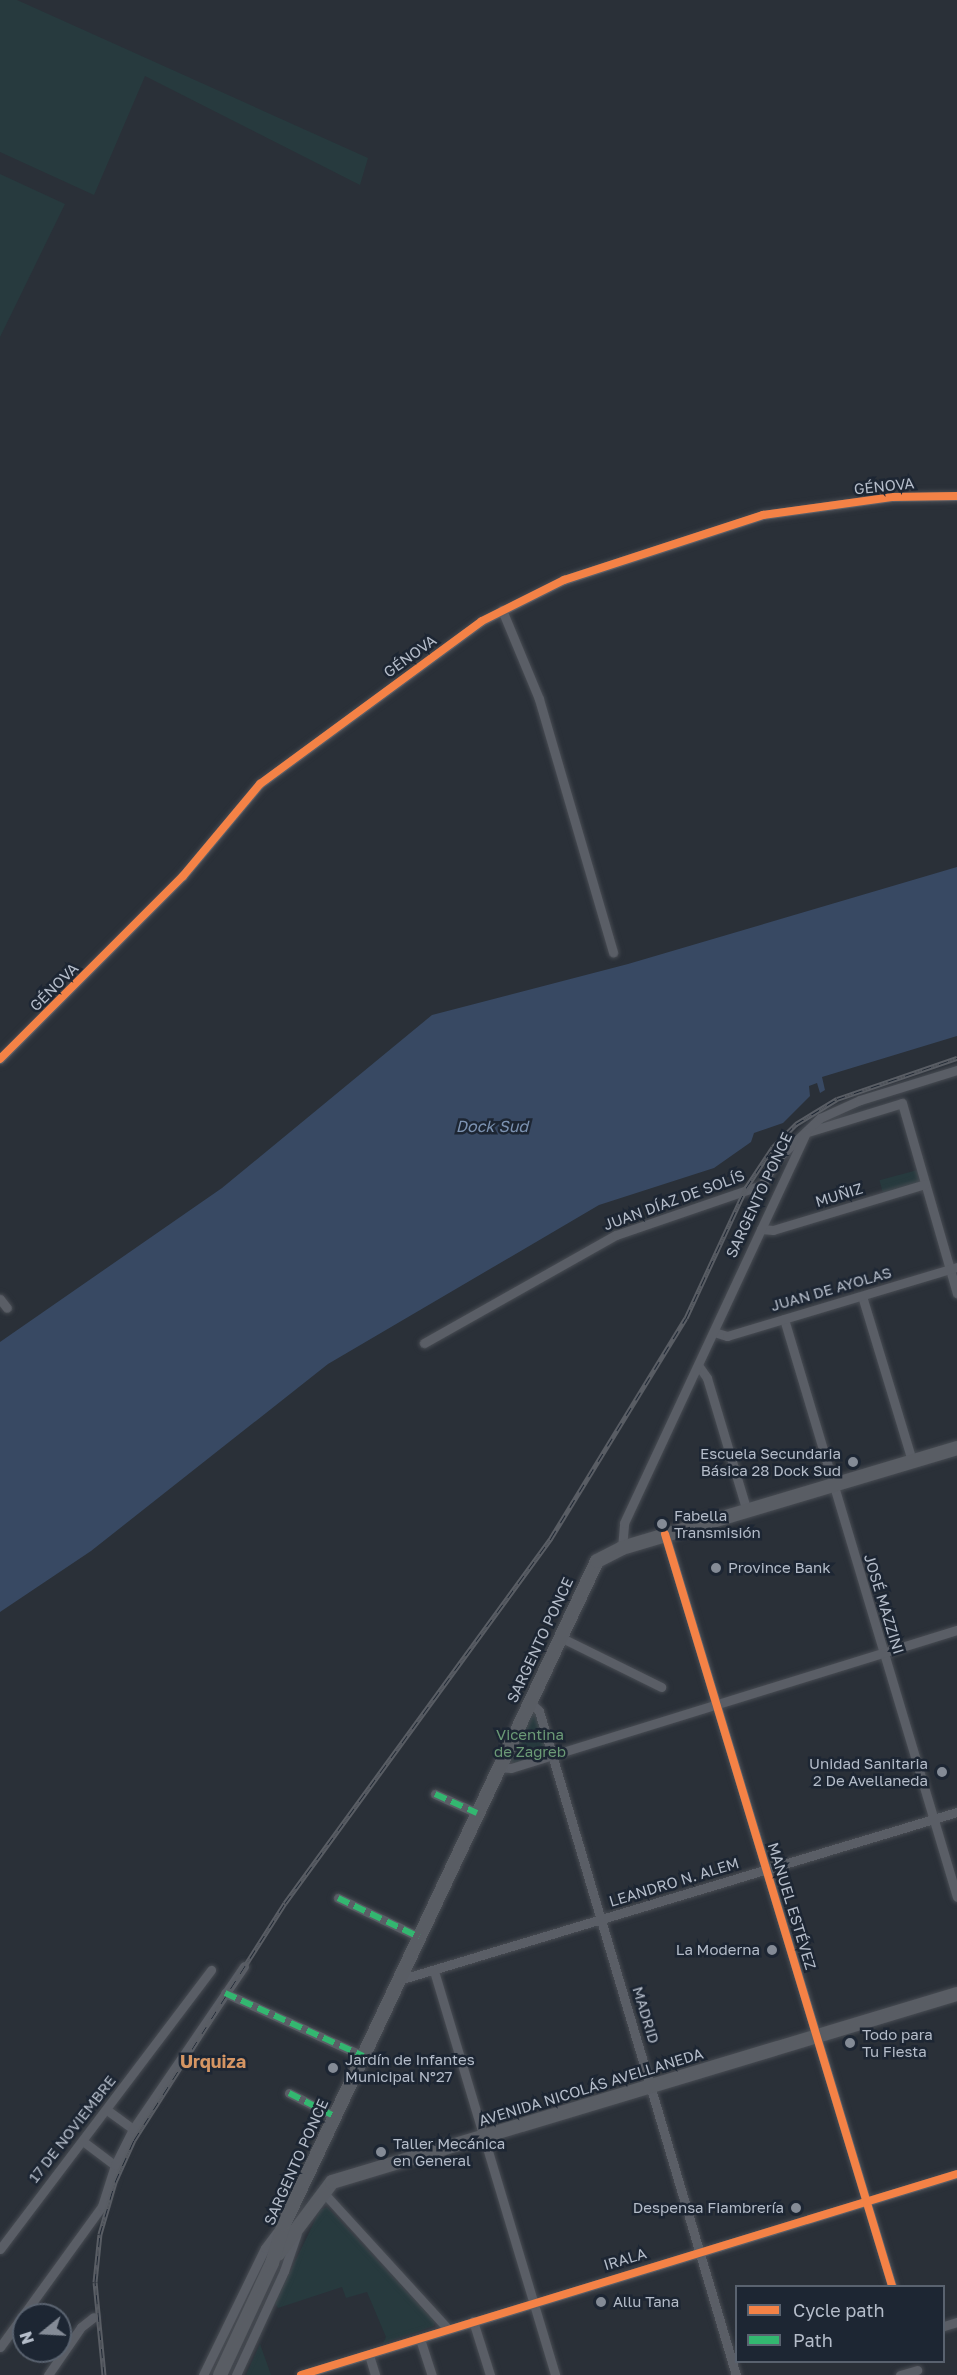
<!DOCTYPE html>
<meta charset="utf-8">
<style>
body{margin:0}
#map{position:relative;width:957px;height:2375px;overflow:hidden;background:#2a3038;font-family:"Golos Text",sans-serif}
div>[style]{position:absolute}
[style*='--x']{left:calc(var(--x)*1px);top:calc(var(--y)*1px);width:calc(var(--w)*1px);rotate:calc(var(--a)*1deg)}
.green>*{inset:0;background:#273a3e;transform-origin:0 0}
.water>*{inset:0;background:#384963}
.roads{filter:drop-shadow(0 0 2px #484c53) drop-shadow(0 0 2px #484c53)}
.street>*{height:9px;margin:-4.5px;padding:0 4.5px;transform-origin:4.5px;border-radius:4.5px;background:#5a5e66}
.secondary>*{height:14px;margin:-7px;padding:0 7px;transform-origin:7px;border-radius:7px;background:#595d64}
.rail>*{height:5px;margin-top:-2.5px;transform-origin:0;background:repeating-linear-gradient(90deg,#1d2633 0 9px,#595d64 0 18px);box-sizing:border-box;border-block:2px solid #595d64}
.quiet>*{height:6px;margin-top:-3px;transform-origin:0;background:repeating-linear-gradient(90deg,#33b770 0 12px,transparent 0 18px)}
.cycleway>*{height:8px;margin:-4px;padding:0 4px;transform-origin:4px;border-radius:4px;background:#f48246}
.dots>*{width:16px;height:16px;translate:-50% -50%;box-sizing:border-box;border:3px solid #1d2633;border-radius:50%}
span{translate:-50% -50%;white-space:nowrap;text-align:center;line-height:1.15;-webkit-text-stroke:5px #1d2633;paint-order:stroke}
.street-label{font-size:15px;color:#b4bcc9}
.poi-label{font-size:15px;color:#b4bcc9}
.right{translate:-100% -50%;text-align:right}
.left{translate:0 -50%;text-align:left}
.park-label{font-size:15px;color:#6b9a76}
.water-label{font-size:16px;color:#7c92b1;font-style:italic}
.quarter-label{font-size:18px;color:#d59563;font-weight:700}
.legend{position:absolute;left:735px;top:2285px;width:210px;height:78px;box-sizing:border-box;background:#1d2633;border:2px solid #59626f;margin:0;padding:8px 10px;list-style:none;font-size:18px;color:#b4bcc9}
.legend li{display:flex;align-items:center;gap:12px;height:30px}
.legend b{width:30px;border:2px solid #59626f}
.north{position:absolute;left:12px;top:2303px;width:60px;height:60px;box-sizing:border-box;background:#1d2633;border:2px solid #59626f;border-radius:50%;rotate:252deg;font-size:16px;font-weight:700;line-height:24px;text-align:center;color:#b4bcc9}
.north::after{content:'';display:block;margin:auto;width:21px;height:27px;background:#848b96;clip-path:polygon(50% 0,100% 100%,50% 72%,0 100%)}
</style>
<div id="map">
<div class="green">
<div style="clip-path:polygon(0 0,17px 0,368px 158px,360px 185px,145px 76px,94px 195px,0 152px)"></div>
<div style="clip-path:polygon(0 174px,65px 204px,0 337px)"></div>
<div style="left:921px;top:1169px;width:16px;height:43px;rotate:75deg"></div>
<div style="clip-path:polygon(530px 1702px,536px 1707px,552px 1754px,506px 1768px)"></div>
<div style="clip-path:polygon(327px 2207px,435px 2322px,434px 2326px,383px 2343px,386px 2337px,367px 2292px,346px 2298px,342px 2287px,278px 2308px,275px 2303px,320px 2210px)"></div>
<div style="clip-path:polygon(260px 2344px,271px 2375px,246px 2375px)"></div>
</div>
<div class="water">
<div style="clip-path:polygon(957px 867px,957px 1036px,822px 1077px,825px 1090px,820px 1093px,817px 1083px,809px 1086px,810px 1096px,783px 1123px,754px 1133px,751px 1142px,714px 1168px,599px 1205px,328px 1364px,91px 1551px,0 1612px,0 1342px,222px 1188px,432px 1015px,628px 964px)"></div>
</div>
<div class="roads">
<div class="street">
<div style="--x:502;--y:610;--w:96;--a:67.4"></div>
<div style="--x:539;--y:699;--w:264;--a:73.7"></div>
<div style="--x:0;--y:1059;--w:259;--a:-45"></div>
<div style="--x:183;--y:876;--w:120;--a:-50.1"></div>
<div style="--x:260;--y:784;--w:275;--a:-36.3"></div>
<div style="--x:482;--y:621;--w:92;--a:-26.6"></div>
<div style="--x:564;--y:580;--w:209;--a:-18.1"></div>
<div style="--x:763;--y:515;--w:130;--a:-7.9"></div>
<div style="--x:892;--y:497;--w:65;--a:-0.9"></div>
<div style="--x:808;--y:1132;--w:98;--a:-17.1"></div>
<div style="--x:902;--y:1103;--w:198;--a:73.9"></div>
<div style="--x:761;--y:1229;--w:12;--a:5"></div>
<div style="--x:773;--y:1230;--w:159;--a:-16.8"></div>
<div style="--x:862;--y:1296;--w:172;--a:73.1"></div>
<div style="--x:0;--y:1299;--w:11;--a:52"></div>
<div style="--x:784;--y:1319;--w:603;--a:73.34"></div>
<div style="--x:714;--y:1332;--w:14;--a:17"></div>
<div style="--x:727;--y:1336;--w:240;--a:-16.7"></div>
<div style="--x:424;--y:1343;--w:220;--a:-29.4"></div>
<div style="--x:616;--y:1235;--w:154;--a:-18.9"></div>
<div style="--x:762;--y:1185;--w:29;--a:-61"></div>
<div style="--x:776;--y:1160;--w:61;--a:-43.7"></div>
<div style="--x:820;--y:1118;--w:44;--a:-24.2"></div>
<div style="--x:860;--y:1100;--w:102;--a:-17.2"></div>
<div style="--x:698;--y:1365;--w:16;--a:55"></div>
<div style="--x:707;--y:1378;--w:139;--a:73.3"></div>
<div style="--x:665;--y:1534;--w:786;--a:73.2"></div>
<div style="--x:622;--y:1548;--w:25;--a:-85"></div>
<div style="--x:624;--y:1523;--w:431;--a:-65"></div>
<div style="--x:560;--y:1637;--w:113;--a:26.3"></div>
<div style="--x:530;--y:1702;--w:13;--a:45"></div>
<div style="--x:539;--y:1711;--w:693;--a:73.48"></div>
<div style="--x:498;--y:1767;--w:13;--a:4"></div>
<div style="--x:511;--y:1768;--w:467;--a:-17.2"></div>
<div style="--x:435;--y:1794;--w:46;--a:24.3"></div>
<div style="--x:338;--y:1898;--w:90;--a:25.7"></div>
<div style="--x:434;--y:1971;--w:422;--a:73.3"></div>
<div style="--x:399;--y:1980;--w:583;--a:-16.76"></div>
<div style="--x:225;--y:1993;--w:152;--a:24.5"></div>
<div style="--x:289;--y:2093;--w:51;--a:27.1"></div>
<div style="--x:107;--y:2110;--w:32;--a:36"></div>
<div style="--x:84;--y:2142;--w:39;--a:37"></div>
<div style="--x:322;--y:2191;--w:187;--a:47.6"></div>
<div style="--x:0;--y:2249;--w:350;--a:-52.9"></div>
<div style="--x:473;--y:2321;--w:57;--a:72.5"></div>
<div style="--x:944;--y:2326;--w:14;--a:-17"></div>
<div style="--x:420;--y:2339;--w:38;--a:72"></div>
<div style="--x:0;--y:2347;--w:174;--a:-54.1"></div>
<div style="--x:102;--y:2206;--w:43;--a:-72.4"></div>
<div style="--x:115;--y:2165;--w:40;--a:-63.4"></div>
<div style="--x:133;--y:2129;--w:197;--a:-55.7"></div>
<div style="--x:369;--y:2355;--w:21;--a:73"></div>
<div style="--x:48;--y:2375;--w:58;--a:-55.5"></div>
<div style="--x:81;--y:2327;--w:16;--a:-38"></div>
<div style="--x:203;--y:2375;--w:141;--a:-64"></div>
<div style="--x:265;--y:2248;--w:25;--a:-53"></div>
<div style="--x:236;--y:2375;--w:115;--a:-65.2"></div>
<div style="--x:284;--y:2271;--w:39;--a:-71"></div>
<div style="--x:301;--y:2375;--w:686;--a:-17.04"></div>
<div style="--x:900;--y:2375;--w:18;--a:-16"></div>
</div>
<div class="secondary">
<div style="--x:278;--y:2254;--w:90;--a:-53.1"></div>
<div style="--x:332;--y:2182;--w:653;--a:-16.74"></div>
<div style="--x:220;--y:2375;--w:123;--a:-65.1"></div>
<div style="--x:272;--y:2263;--w:41;--a:-72.9"></div>
<div style="--x:284;--y:2224;--w:733;--a:-64.73"></div>
<div style="--x:597;--y:1561;--w:28;--a:-27"></div>
<div style="--x:622;--y:1548;--w:350;--a:-16.6"></div>
</div>
</div>
<div class="rail">
<div style="--x:104;--y:2375;--w:93;--a:-95.5"></div>
<div style="--x:95;--y:2282;--w:48;--a:-84.1"></div>
<div style="--x:100;--y:2234;--w:54;--a:-73.9"></div>
<div style="--x:115;--y:2182;--w:46;--a:-65.7"></div>
<div style="--x:134;--y:2140;--w:281;--a:-57.5"></div>
<div style="--x:285;--y:1903;--w:452;--a:-53.9"></div>
<div style="--x:551;--y:1538;--w:258;--a:-58.5"></div>
<div style="--x:686;--y:1318;--w:143;--a:-65.2"></div>
<div style="--x:746;--y:1188;--w:49;--a:-56.6"></div>
<div style="--x:773;--y:1147;--w:33;--a:-45"></div>
<div style="--x:796;--y:1124;--w:48;--a:-31.4"></div>
<div style="--x:837;--y:1099;--w:127;--a:-18.9"></div>
</div>
<div class="quiet">
<div style="--x:435;--y:1794;--w:46;--a:24.3"></div>
<div style="--x:338;--y:1898;--w:90;--a:25.7"></div>
<div style="--x:225;--y:1993;--w:152;--a:24.5"></div>
<div style="--x:289;--y:2093;--w:51;--a:27.1"></div>
</div>
<div class="cycleway">
<div style="--x:0;--y:1059;--w:259;--a:-45"></div>
<div style="--x:183;--y:876;--w:120;--a:-50.1"></div>
<div style="--x:260;--y:784;--w:275;--a:-36.3"></div>
<div style="--x:482;--y:621;--w:92;--a:-26.6"></div>
<div style="--x:564;--y:580;--w:209;--a:-18.1"></div>
<div style="--x:763;--y:515;--w:130;--a:-7.9"></div>
<div style="--x:892;--y:497;--w:65;--a:-0.9"></div>
<div style="--x:665;--y:1534;--w:786;--a:73.2"></div>
<div style="--x:301;--y:2375;--w:686;--a:-17.04"></div>
</div>
<div class="dots">
<div style="left:853px;top:1462px;background:#848b96"></div>
<div style="left:662px;top:1524px;background:#848b96"></div>
<div style="left:716px;top:1568px;background:#848b96"></div>
<div style="left:942px;top:1772px;background:#848b96"></div>
<div style="left:772px;top:1950px;background:#848b96"></div>
<div style="left:850px;top:2043px;background:#848b96"></div>
<div style="left:333px;top:2068px;background:#848b96"></div>
<div style="left:381px;top:2152px;background:#848b96"></div>
<div style="left:796px;top:2208px;background:#848b96"></div>
<div style="left:601px;top:2302px;background:#848b96"></div>
</div>
<div class="street-label">
<span style="left:884px;top:486px;rotate:-6deg">GÉNOVA</span>
<span style="left:410px;top:656px;rotate:-36deg">GÉNOVA</span>
<span style="left:54px;top:987px;rotate:-45deg">GÉNOVA</span>
<span style="left:759px;top:1195px;rotate:-65deg">SARGENTO PONCE</span>
<span style="left:839px;top:1195px;rotate:-17deg">MUÑIZ</span>
<span style="left:674px;top:1200px;rotate:-20deg">JUAN DÍAZ DE SOLÍS</span>
<span style="left:831px;top:1289px;rotate:-16deg">JUAN DE AYOLAS</span>
<span style="left:884px;top:1604px;rotate:73deg">JOSÉ MAZZINI</span>
<span style="left:540px;top:1640px;rotate:-65deg">SARGENTO PONCE</span>
<span style="left:674px;top:1882px;rotate:-17deg">LEANDRO N. ALEM</span>
<span style="left:792px;top:1906px;rotate:73deg">MANUEL ESTÉVEZ</span>
<span style="left:646px;top:2015px;rotate:73deg">MADRID</span>
<span style="left:591px;top:2087px;rotate:-17deg">AVENIDA NICOLÁS AVELLANEDA</span>
<span style="left:72px;top:2129px;rotate:-52deg">17 DE NOVIEMBRE</span>
<span style="left:296px;top:2162px;rotate:-66deg">SARGENTO PONCE</span>
<span style="left:625px;top:2259px;rotate:-17deg">IRALA</span>
</div>
<div class="poi-label">
<span class="right" style="left:841px;top:1462px">Escuela Secundaria<br>Básica 28 Dock Sud</span>
<span class="left" style="left:674px;top:1524px">Fabella<br>Transmisión</span>
<span class="left" style="left:728px;top:1568px">Province Bank</span>
<span class="right" style="left:928px;top:1772px">Unidad Sanitaria<br>2 De Avellaneda</span>
<span class="right" style="left:760px;top:1950px">La Moderna</span>
<span class="left" style="left:862px;top:2043px">Todo para<br>Tu Fiesta</span>
<span class="left" style="left:345px;top:2068px">Jardín de Infantes<br>Municipal N°27</span>
<span class="left" style="left:393px;top:2152px">Taller Mecánica<br>en General</span>
<span class="right" style="left:784px;top:2208px">Despensa Fiambrería</span>
<span class="left" style="left:613px;top:2302px">Allu Tana</span>
</div>
<div class="park-label">
<span style="left:530px;top:1743px">Vicentina<br>de Zagreb</span>
</div>
<div class="water-label">
<span style="left:492px;top:1126px">Dock Sud</span>
</div>
<div class="quarter-label">
<span style="left:213px;top:2061px">Urquiza</span>
</div>
<ul class="legend">
<li><b style="height:8px;background:#f48246"></b>Cycle path</li>
<li><b style="height:8px;background:#33b770"></b>Path</li>
</ul>
<div class="north">N</div>
</div>
